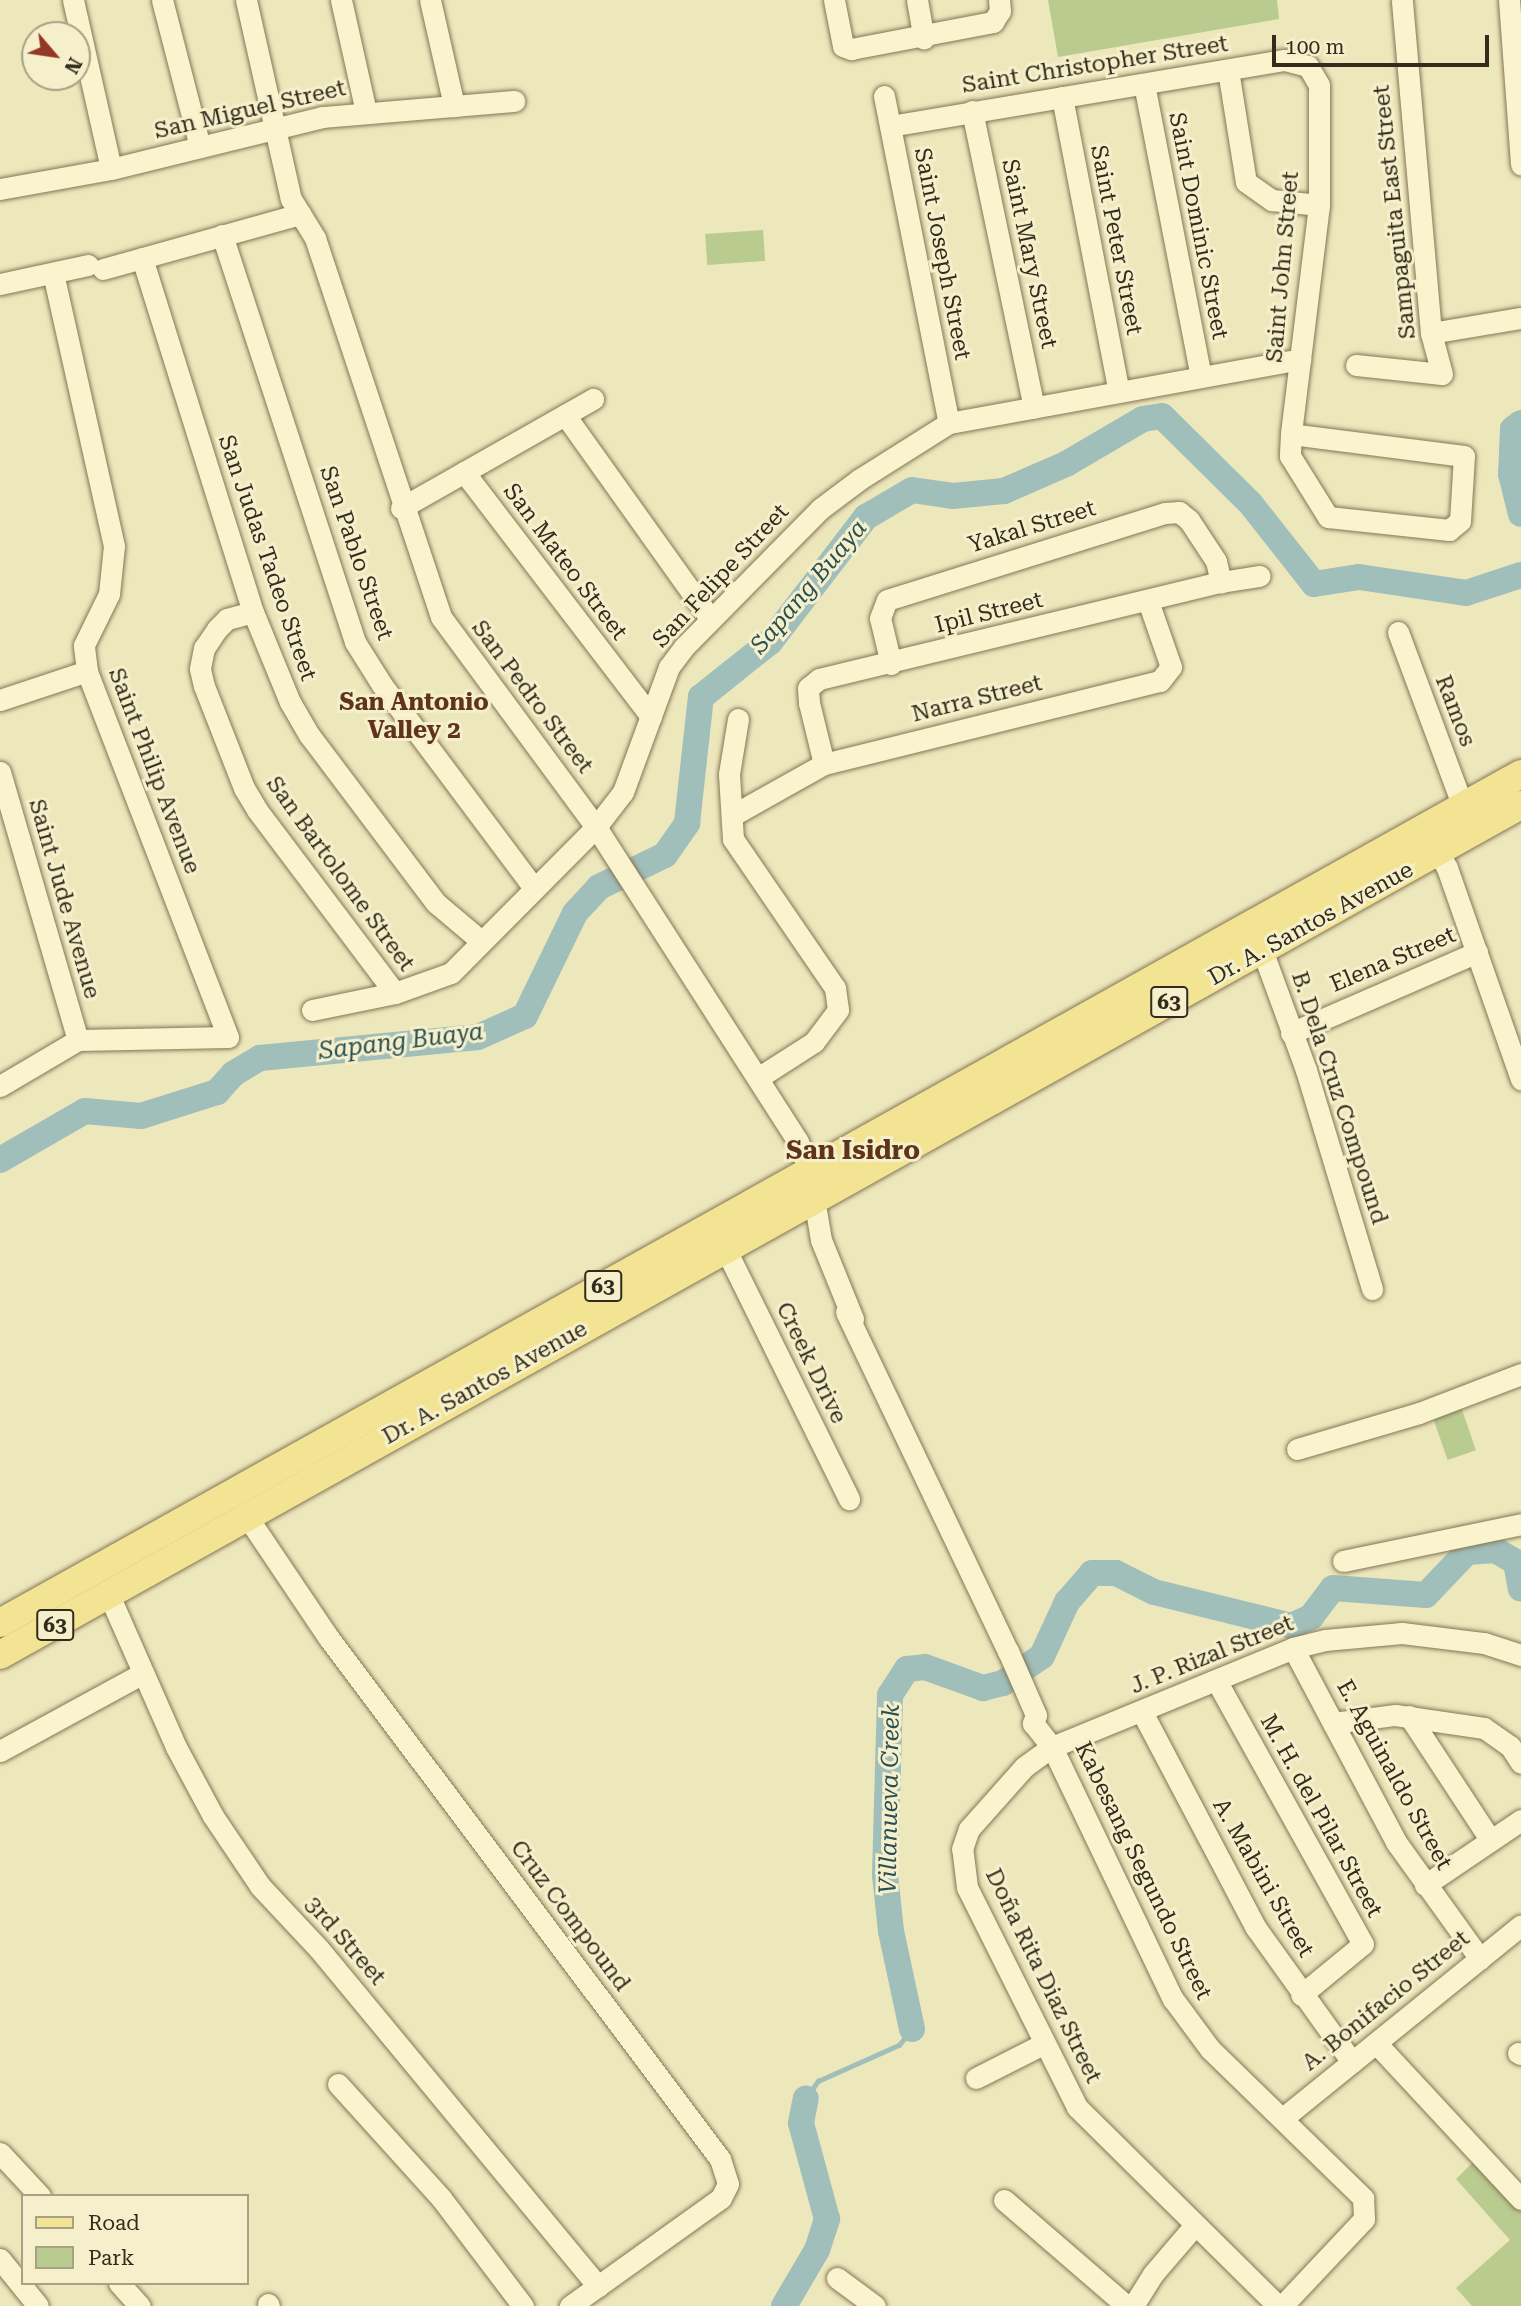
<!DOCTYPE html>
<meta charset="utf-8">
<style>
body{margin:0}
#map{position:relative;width:1521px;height:2306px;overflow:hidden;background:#ede7bc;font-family:"Roboto Serif",serif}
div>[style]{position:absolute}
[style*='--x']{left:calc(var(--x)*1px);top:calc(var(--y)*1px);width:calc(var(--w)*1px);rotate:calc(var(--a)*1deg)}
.green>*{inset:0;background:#bacb90;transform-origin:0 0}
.stream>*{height:4.5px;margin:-2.25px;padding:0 2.25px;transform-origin:2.25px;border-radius:2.25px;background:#a0beba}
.river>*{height:26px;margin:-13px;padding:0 13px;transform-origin:13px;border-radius:13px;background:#a0beba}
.roads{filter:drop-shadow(0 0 2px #847656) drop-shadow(0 0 2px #847656)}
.minor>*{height:21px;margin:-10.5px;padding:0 10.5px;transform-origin:10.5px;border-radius:10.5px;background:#f9f3ce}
.major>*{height:28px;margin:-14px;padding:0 14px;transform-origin:14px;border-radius:14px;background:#f2e492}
span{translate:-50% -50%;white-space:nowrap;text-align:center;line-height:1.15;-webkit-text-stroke:6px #f5f0cb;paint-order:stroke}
.shield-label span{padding:2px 5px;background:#f5f0cb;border:2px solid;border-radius:5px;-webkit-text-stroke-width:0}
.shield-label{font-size:21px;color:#332b1b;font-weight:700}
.street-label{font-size:23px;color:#332b1b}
.water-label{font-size:24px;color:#294f53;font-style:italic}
.neighbourhood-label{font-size:24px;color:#60341a;font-weight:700}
.quarter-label{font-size:26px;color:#60341a;font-weight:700}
.legend{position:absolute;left:21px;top:2194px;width:228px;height:91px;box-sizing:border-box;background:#f5f0cb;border:2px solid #a7a185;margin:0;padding:9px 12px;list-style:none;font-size:21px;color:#332b1b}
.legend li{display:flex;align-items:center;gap:14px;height:35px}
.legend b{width:35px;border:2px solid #a7a185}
.north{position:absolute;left:21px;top:21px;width:70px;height:70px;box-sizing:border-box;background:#f5f0cb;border:2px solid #a7a185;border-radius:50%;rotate:119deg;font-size:19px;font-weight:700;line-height:28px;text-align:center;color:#332b1b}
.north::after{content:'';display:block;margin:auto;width:24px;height:32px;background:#933726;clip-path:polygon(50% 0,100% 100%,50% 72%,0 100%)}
.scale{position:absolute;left:1272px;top:35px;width:217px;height:32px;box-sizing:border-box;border:4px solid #332b1b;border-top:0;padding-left:9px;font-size:21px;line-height:24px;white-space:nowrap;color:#332b1b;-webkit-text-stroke:5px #f5f0cb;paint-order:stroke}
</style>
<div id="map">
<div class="green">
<div style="clip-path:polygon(1048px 0,1277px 0,1279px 19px,1058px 57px)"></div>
<div style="left:763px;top:230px;width:31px;height:58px;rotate:86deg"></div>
<div style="left:1459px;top:1401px;width:52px;height:30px;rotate:71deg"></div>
<div style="clip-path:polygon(1476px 2159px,1521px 2211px,1521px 2306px,1472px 2306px,1456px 2288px,1510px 2240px,1456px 2179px)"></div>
</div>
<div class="stream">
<div style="--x:806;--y:2098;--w:21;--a:-55"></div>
<div style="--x:818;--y:2081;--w:89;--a:-24"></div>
<div style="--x:899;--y:2045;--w:21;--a:-51"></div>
</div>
<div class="river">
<div style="--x:1521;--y:423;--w:10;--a:143"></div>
<div style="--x:1513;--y:429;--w:45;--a:92.5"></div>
<div style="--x:1511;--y:474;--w:41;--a:76"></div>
<div style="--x:0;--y:1160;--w:98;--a:-30"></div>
<div style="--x:85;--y:1111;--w:56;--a:5.1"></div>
<div style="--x:141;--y:1116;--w:80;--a:-17.5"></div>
<div style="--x:217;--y:1092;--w:24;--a:-48"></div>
<div style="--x:233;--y:1074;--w:31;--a:-31"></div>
<div style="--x:260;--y:1058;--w:219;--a:-5.5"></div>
<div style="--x:478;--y:1037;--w:51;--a:-24.1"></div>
<div style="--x:525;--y:1016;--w:114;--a:-64.1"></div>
<div style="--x:575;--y:913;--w:35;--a:-47"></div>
<div style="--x:599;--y:887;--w:73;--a:-25.9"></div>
<div style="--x:665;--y:855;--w:39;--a:-55"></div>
<div style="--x:687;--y:823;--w:127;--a:-83.7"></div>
<div style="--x:701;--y:697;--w:88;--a:-38.6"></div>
<div style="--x:770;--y:642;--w:158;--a:-52.5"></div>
<div style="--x:866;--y:517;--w:53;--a:-30.4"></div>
<div style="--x:912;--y:490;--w:41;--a:8.3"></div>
<div style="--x:953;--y:496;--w:51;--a:-5.6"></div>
<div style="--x:1004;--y:491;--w:68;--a:-23.5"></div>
<div style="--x:1066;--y:464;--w:89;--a:-30.3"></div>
<div style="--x:1143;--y:419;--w:19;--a:-9"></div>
<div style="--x:1162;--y:416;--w:124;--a:44.7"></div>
<div style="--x:1250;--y:503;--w:103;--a:51.7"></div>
<div style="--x:1314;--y:584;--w:46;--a:-8.8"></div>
<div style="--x:1359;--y:577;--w:108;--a:8.5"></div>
<div style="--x:1466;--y:593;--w:58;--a:-18.1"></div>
<div style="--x:912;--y:2029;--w:100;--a:-102.1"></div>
<div style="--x:891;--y:1931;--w:56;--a:-96.1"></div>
<div style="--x:885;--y:1875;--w:180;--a:-88.4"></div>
<div style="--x:890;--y:1695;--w:31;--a:-57"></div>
<div style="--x:907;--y:1669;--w:18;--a:-6"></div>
<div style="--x:925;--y:1667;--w:62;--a:19.9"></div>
<div style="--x:983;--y:1688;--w:21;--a:-14"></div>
<div style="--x:1003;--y:1683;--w:47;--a:-34.7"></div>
<div style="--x:1042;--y:1656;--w:60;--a:-65.2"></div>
<div style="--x:1067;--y:1602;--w:38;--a:-49"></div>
<div style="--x:1092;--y:1573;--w:24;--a:0"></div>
<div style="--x:1116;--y:1573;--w:42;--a:26.6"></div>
<div style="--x:1154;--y:1592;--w:141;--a:13.9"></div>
<div style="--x:1291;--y:1626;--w:22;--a:-24"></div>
<div style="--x:1311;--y:1617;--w:36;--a:-53"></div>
<div style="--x:1333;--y:1588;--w:93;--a:4.3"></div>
<div style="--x:1426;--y:1595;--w:59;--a:-46.4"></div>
<div style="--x:1467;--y:1552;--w:28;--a:-4"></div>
<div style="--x:1495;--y:1550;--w:24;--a:30"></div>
<div style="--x:1516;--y:1562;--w:27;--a:80"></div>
<div style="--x:784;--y:2306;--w:65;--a:-59.5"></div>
<div style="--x:817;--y:2250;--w:33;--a:-72"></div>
<div style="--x:827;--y:2219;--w:99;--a:-105.2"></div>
<div style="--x:801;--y:2123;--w:25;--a:-79"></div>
</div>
<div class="roads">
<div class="minor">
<div style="--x:73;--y:0;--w:173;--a:77.3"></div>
<div style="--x:162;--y:0;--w:152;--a:75.5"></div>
<div style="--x:246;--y:0;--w:204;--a:77.3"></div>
<div style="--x:291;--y:199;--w:46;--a:58.4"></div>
<div style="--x:315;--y:238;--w:399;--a:71.6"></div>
<div style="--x:441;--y:617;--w:261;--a:53.6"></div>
<div style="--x:596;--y:827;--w:374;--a:57.3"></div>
<div style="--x:798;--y:1142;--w:29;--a:68"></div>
<div style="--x:809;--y:1169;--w:72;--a:80.4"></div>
<div style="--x:821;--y:1240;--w:85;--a:67.9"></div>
<div style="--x:853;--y:1319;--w:4;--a:117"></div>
<div style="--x:341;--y:0;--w:115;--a:77.4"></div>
<div style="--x:430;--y:0;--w:109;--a:77.2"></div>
<div style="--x:834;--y:0;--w:47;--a:78.9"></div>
<div style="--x:843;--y:46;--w:9;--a:21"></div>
<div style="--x:851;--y:49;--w:145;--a:-10.8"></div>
<div style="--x:993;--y:22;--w:13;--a:-58"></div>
<div style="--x:1000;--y:11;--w:11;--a:-95"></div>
<div style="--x:917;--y:0;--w:39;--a:80"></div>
<div style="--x:1509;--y:0;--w:165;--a:85.8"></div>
<div style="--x:1228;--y:70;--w:113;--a:80.9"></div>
<div style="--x:1246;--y:182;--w:32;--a:35"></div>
<div style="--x:1272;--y:200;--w:47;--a:6.1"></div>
<div style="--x:1144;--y:84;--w:298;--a:79"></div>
<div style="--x:884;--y:96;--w:333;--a:78.8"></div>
<div style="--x:1062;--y:97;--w:300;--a:79.1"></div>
<div style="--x:972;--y:111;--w:303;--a:78.2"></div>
<div style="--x:890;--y:126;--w:400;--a:-9.5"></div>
<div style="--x:1285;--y:60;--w:24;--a:15"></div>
<div style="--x:1308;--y:66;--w:22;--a:60"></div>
<div style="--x:1319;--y:85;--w:120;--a:90"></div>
<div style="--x:1319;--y:205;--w:231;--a:97"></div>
<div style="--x:1291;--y:434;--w:22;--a:93"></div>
<div style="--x:1290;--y:456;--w:72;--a:58.1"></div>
<div style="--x:1328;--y:517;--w:122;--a:6.1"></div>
<div style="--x:1449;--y:530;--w:14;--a:-39"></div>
<div style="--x:1460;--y:521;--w:65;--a:-86.5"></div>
<div style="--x:1464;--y:456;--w:174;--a:-172.8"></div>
<div style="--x:0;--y:189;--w:113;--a:-10.2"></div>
<div style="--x:111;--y:169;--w:218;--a:-13.8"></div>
<div style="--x:323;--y:117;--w:192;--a:-4.8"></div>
<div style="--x:222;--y:235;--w:428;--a:71.9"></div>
<div style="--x:355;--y:642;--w:51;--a:57.9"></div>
<div style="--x:382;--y:685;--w:252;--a:53.2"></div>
<div style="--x:142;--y:258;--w:371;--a:72.6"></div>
<div style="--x:253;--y:612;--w:97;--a:67.7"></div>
<div style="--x:290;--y:702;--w:39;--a:60"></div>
<div style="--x:310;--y:736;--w:209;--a:53"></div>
<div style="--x:436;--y:903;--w:57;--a:40.1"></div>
<div style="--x:103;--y:269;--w:205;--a:-15.6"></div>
<div style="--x:0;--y:284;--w:90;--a:-12.2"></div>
<div style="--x:1431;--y:333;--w:91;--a:-9.5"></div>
<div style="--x:1356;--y:365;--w:86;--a:6"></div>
<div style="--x:1442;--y:374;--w:42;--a:-105"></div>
<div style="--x:1431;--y:333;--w:334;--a:-95"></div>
<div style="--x:565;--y:415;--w:249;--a:54.5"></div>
<div style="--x:464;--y:472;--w:308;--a:52.6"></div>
<div style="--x:401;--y:508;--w:221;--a:-29.6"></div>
<div style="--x:253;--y:612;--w:27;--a:165"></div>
<div style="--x:227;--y:619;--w:14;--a:135"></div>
<div style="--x:217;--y:629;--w:23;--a:124"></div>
<div style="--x:204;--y:648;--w:21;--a:101"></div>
<div style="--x:200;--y:669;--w:17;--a:77"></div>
<div style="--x:204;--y:686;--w:110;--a:68.6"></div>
<div style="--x:244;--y:788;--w:26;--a:59"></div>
<div style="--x:257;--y:810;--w:229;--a:53"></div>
<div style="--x:1398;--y:632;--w:187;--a:69.6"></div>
<div style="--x:891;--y:664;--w:47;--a:-103.4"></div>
<div style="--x:880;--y:618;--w:19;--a:-69"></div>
<div style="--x:887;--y:600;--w:291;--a:-17.4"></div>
<div style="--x:1165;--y:513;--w:14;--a:-4"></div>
<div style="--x:1179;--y:512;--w:13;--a:39"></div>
<div style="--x:1189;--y:520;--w:49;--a:56.6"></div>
<div style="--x:1216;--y:561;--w:22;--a:77"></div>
<div style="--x:0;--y:700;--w:92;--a:-18.4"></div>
<div style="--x:738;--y:719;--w:56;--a:99.3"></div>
<div style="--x:729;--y:774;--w:65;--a:86.5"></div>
<div style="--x:733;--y:839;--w:181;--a:55.6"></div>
<div style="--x:835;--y:988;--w:22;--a:82"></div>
<div style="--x:838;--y:1010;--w:40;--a:127"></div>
<div style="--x:814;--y:1042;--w:67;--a:147.3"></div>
<div style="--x:824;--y:764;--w:63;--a:-103.8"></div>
<div style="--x:809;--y:703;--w:15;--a:-94"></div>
<div style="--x:808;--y:688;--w:14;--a:-39"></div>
<div style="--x:819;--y:679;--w:414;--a:-13.6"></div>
<div style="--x:1221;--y:582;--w:39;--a:-9"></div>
<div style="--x:0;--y:772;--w:279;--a:73.8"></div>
<div style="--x:733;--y:815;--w:104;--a:-29.3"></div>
<div style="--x:824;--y:764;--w:346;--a:-13.9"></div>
<div style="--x:1160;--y:681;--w:18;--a:-52"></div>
<div style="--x:1171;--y:667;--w:70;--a:-109.2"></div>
<div style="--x:1431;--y:839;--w:33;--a:61"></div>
<div style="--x:1447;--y:868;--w:224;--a:70.7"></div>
<div style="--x:1258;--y:939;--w:140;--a:69.9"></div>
<div style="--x:1306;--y:1070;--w:229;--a:73.2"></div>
<div style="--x:312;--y:1010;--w:85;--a:-11.6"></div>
<div style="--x:395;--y:993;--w:59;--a:-19.7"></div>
<div style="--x:451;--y:973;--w:206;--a:-45.2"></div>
<div style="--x:596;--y:827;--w:44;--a:-52.4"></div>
<div style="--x:623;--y:792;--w:133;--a:-69.8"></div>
<div style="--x:669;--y:667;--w:25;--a:-53"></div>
<div style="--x:684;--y:647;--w:194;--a:-45.4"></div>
<div style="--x:820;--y:509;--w:50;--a:-36.9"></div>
<div style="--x:860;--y:479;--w:105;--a:-32.2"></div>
<div style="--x:949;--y:423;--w:357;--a:-10.3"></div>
<div style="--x:1291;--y:1033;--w:203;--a:-23.5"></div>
<div style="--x:0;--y:1086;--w:91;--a:-30.5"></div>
<div style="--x:78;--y:1040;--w:150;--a:-1.1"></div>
<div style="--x:228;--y:1037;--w:392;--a:-111.1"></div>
<div style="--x:87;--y:671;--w:26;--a:-97"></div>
<div style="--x:84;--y:645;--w:57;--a:-63.9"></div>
<div style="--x:109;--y:594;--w:48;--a:-84.1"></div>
<div style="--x:114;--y:546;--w:279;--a:-102.6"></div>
<div style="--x:726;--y:1250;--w:278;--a:63.7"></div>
<div style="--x:846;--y:1312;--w:376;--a:64.5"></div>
<div style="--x:1008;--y:1651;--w:70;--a:66.4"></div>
<div style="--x:1036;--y:1715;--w:9;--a:111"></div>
<div style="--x:1033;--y:1723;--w:31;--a:52"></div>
<div style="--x:1052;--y:1747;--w:280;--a:64.4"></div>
<div style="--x:1173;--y:1999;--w:62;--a:53.5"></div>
<div style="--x:1210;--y:2049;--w:214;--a:44.2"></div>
<div style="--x:1363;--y:2198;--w:21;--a:87"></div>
<div style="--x:1364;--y:2219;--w:120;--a:133.3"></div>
<div style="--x:1297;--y:1449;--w:127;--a:-16.4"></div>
<div style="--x:1419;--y:1413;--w:109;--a:-20.9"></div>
<div style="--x:248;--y:1518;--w:143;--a:56.1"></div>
<div style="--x:328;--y:1637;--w:653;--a:53.09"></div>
<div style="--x:720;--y:2159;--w:26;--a:72"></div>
<div style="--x:728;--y:2184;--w:16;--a:117"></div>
<div style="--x:721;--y:2198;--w:186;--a:144.4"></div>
<div style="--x:1343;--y:1561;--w:182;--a:-11.7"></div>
<div style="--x:109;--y:1595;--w:166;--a:66.2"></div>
<div style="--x:176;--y:1747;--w:78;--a:61.8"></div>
<div style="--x:213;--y:1816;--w:84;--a:56.1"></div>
<div style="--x:260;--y:1886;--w:86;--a:46.9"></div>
<div style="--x:319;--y:1949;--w:438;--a:50.4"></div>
<div style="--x:1293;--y:1648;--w:220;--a:62"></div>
<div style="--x:1396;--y:1842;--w:144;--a:54.3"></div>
<div style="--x:1216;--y:1680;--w:302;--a:60.9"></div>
<div style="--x:1363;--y:1944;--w:80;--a:140.6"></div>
<div style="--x:1142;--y:1712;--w:244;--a:62.2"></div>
<div style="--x:1256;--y:1928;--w:165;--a:54.4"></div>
<div style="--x:1409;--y:1716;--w:149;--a:56.7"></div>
<div style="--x:1333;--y:1723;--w:63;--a:-7.4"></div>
<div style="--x:1395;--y:1715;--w:90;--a:8.3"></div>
<div style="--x:1484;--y:1728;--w:32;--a:35"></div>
<div style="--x:1510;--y:1746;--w:20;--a:57"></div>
<div style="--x:0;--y:1751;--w:161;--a:-28.6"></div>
<div style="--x:1425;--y:1885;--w:116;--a:-34.1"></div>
<div style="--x:1376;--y:2043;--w:213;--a:47.1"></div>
<div style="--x:1518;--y:2053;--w:3;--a:18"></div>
<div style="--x:976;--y:2078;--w:75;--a:-26.9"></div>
<div style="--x:338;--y:2084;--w:154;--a:47.9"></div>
<div style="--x:441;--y:2198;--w:136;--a:52.8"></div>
<div style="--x:1283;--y:2118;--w:306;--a:-39"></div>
<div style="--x:0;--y:2153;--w:59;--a:47.1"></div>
<div style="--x:1004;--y:2200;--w:162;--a:40.8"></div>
<div style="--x:0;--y:2259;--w:60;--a:51"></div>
<div style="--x:837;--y:2278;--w:47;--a:36.4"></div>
<div style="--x:119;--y:2283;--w:31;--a:48"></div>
<div style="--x:268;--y:2304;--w:2;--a:63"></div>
<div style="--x:1133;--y:2306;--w:38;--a:-58"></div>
<div style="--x:1153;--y:2274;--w:65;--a:-49.4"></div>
<div style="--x:1278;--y:2306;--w:283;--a:-135.3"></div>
<div style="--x:1077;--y:2107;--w:246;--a:-116.6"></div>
<div style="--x:967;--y:1887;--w:38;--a:-97"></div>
<div style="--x:962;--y:1849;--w:21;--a:-71"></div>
<div style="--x:969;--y:1829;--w:83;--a:-48.4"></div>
<div style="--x:1024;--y:1767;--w:34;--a:-36"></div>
<div style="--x:1052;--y:1747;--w:261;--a:-22.3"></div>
<div style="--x:1293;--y:1648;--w:33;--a:-14"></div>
<div style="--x:1325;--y:1640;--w:77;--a:-5.2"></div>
<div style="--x:1402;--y:1633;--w:83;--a:7"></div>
<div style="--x:1484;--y:1643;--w:39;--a:18"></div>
</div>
<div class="major">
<div style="--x:0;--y:1623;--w:1742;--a:-29.17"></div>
<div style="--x:0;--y:1655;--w:1742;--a:-29.2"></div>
</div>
</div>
<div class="shield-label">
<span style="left:1169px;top:1002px">63</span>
<span style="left:603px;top:1286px">63</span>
<span style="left:55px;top:1625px">63</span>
</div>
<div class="street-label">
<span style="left:1095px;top:65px;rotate:-9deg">Saint Christopher Street</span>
<span style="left:250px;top:110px;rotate:-13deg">San Miguel Street</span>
<span style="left:1395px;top:212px;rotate:-96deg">Sampaguita East Street</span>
<span style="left:1198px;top:226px;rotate:79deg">Saint Dominic Street</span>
<span style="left:1116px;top:240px;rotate:79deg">Saint Peter Street</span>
<span style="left:942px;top:254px;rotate:79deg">Saint Joseph Street</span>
<span style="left:1029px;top:254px;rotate:78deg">Saint Mary Street</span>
<span style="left:1283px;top:267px;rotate:-85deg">Saint John Street</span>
<span style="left:1032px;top:527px;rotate:-17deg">Yakal Street</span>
<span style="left:356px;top:553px;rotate:71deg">San Pablo Street</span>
<span style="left:267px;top:558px;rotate:71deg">San Judas Tadeo Street</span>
<span style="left:565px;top:562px;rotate:53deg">San Mateo Street</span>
<span style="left:721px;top:576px;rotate:-47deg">San Felipe Street</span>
<span style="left:989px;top:613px;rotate:-14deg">Ipil Street</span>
<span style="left:532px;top:697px;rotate:53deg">San Pedro Street</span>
<span style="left:977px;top:699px;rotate:-14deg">Narra Street</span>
<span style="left:1455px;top:711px;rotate:69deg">Ramos</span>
<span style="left:154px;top:771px;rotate:69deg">Saint Philip Avenue</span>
<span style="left:340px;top:874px;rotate:54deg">San Bartolome Street</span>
<span style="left:64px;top:899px;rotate:74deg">Saint Jude Avenue</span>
<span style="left:1311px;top:924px;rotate:-29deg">Dr. A. Santos Avenue</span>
<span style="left:1393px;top:960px;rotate:-23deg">Elena Street</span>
<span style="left:1339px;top:1098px;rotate:72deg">B. Dela Cruz Compound</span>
<span style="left:811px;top:1363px;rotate:64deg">Creek Drive</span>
<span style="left:485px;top:1383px;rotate:-29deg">Dr. A. Santos Avenue</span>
<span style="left:1212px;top:1655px;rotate:-22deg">J. P. Rizal Street</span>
<span style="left:1394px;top:1775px;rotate:61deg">E. Aguinaldo Street</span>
<span style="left:1321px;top:1816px;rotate:61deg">M. H. del Pilar Street</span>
<span style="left:1143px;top:1871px;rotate:64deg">Kabesang Segundo Street</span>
<span style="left:1263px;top:1878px;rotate:60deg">A. Mabini Street</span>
<span style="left:570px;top:1916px;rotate:53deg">Cruz Compound</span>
<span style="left:345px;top:1941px;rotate:49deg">3rd Street</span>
<span style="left:1043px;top:1976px;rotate:64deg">Doña Rita Diaz Street</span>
<span style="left:1386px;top:2001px;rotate:-39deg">A. Bonifacio Street</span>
</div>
<div class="water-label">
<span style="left:809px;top:587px;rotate:-50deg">Sapang Buaya</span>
<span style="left:401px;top:1042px;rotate:-7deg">Sapang Buaya</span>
<span style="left:890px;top:1799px;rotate:-89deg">Villanueva Creek</span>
</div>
<div class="neighbourhood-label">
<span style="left:414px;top:717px">San Antonio<br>Valley 2</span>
</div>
<div class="quarter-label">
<span style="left:853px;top:1151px">San Isidro</span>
</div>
<ul class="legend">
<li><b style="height:9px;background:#f2e492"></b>Road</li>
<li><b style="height:19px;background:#bacb90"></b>Park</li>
</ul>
<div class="north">N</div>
<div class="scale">100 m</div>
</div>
